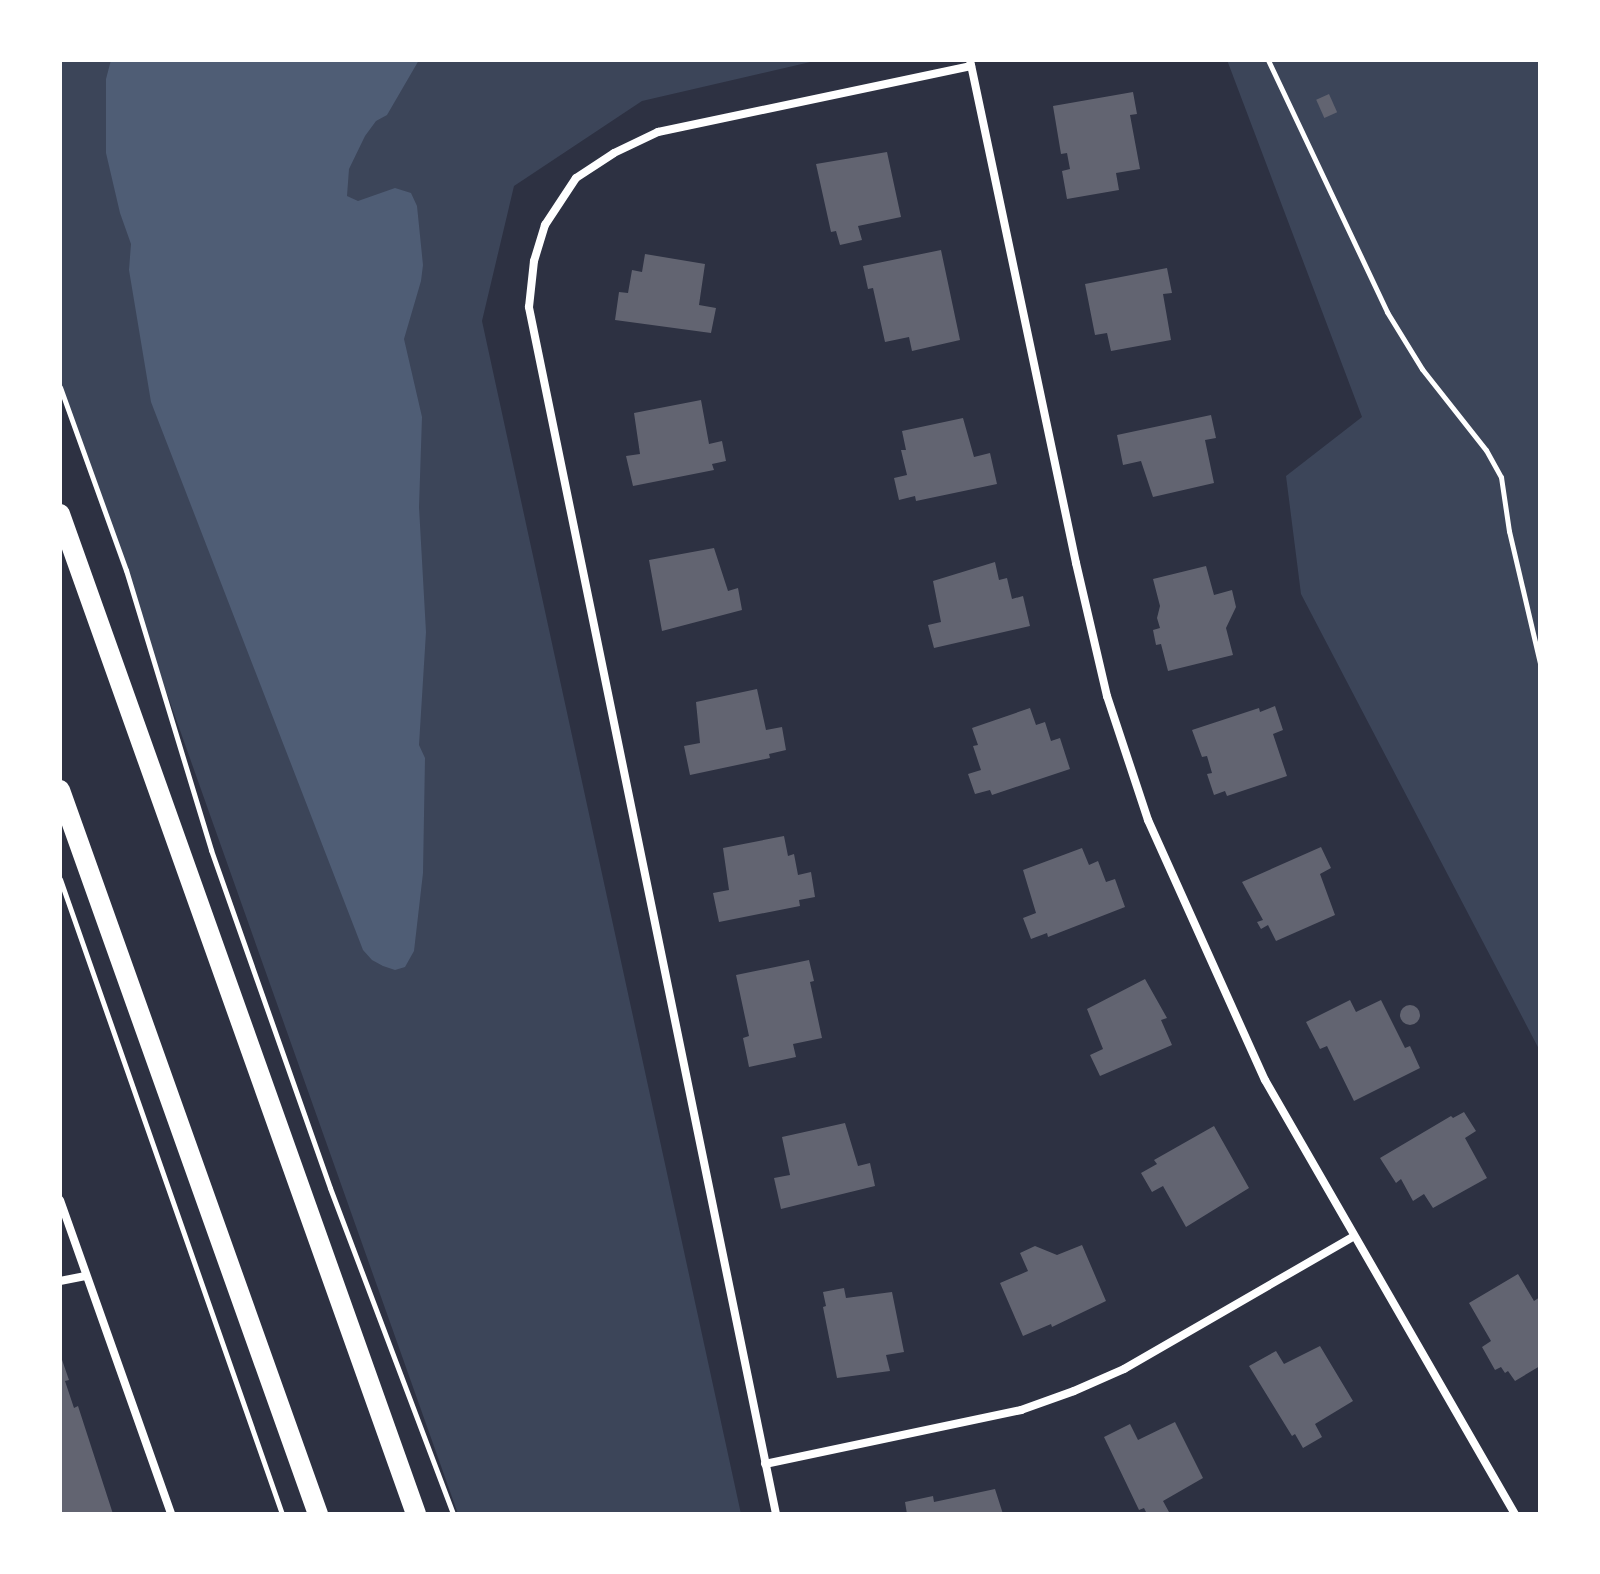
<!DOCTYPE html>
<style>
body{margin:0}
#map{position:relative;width:1600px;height:1574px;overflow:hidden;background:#2d3142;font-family:"Archivo Narrow",sans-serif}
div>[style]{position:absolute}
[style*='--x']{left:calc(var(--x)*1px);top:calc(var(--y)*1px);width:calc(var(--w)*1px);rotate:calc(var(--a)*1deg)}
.green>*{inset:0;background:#3c4559}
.water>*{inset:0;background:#4f5d75}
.building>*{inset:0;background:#626471;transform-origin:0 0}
.round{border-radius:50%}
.path>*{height:5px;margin:-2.5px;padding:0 2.5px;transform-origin:2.5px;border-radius:2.5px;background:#fff}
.minor>*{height:8px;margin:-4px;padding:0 4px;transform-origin:4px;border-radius:4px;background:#fff}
.primary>*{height:20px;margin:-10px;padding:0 10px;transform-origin:10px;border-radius:10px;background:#fff}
span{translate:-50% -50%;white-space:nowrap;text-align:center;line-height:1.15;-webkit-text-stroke:8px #fff;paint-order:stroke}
.frame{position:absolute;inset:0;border:62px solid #fff;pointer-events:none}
</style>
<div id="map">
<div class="green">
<div style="clip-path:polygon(60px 60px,819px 60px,642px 101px,514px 186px,482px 321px,741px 1514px,458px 1514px,60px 392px)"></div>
<div style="clip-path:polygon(1227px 60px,1540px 60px,1540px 1051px,1301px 594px,1286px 476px,1362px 417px)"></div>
</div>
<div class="water">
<div style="clip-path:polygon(111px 60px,419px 60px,387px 115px,376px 121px,365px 136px,349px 169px,347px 196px,358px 201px,395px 188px,411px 193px,417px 206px,423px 265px,421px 281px,404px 339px,422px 417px,419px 507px,426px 632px,419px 745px,425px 758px,423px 873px,414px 951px,405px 967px,395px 970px,383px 966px,372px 960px,363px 950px,151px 402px,129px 270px,131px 244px,120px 213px,106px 153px,106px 79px)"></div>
</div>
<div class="building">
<div style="clip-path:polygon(1133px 92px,1137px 114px,1130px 115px,1140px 169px,1116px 173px,1119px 190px,1067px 199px,1062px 171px,1070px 169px,1067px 153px,1061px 154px,1053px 106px)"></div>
<div style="left:1329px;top:94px;width:20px;height:14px;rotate:66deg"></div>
<div style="clip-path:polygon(887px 152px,901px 217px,858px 226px,862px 240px,840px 245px,836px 231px,831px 232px,816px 164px)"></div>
<div style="clip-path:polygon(941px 250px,960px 340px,912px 351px,909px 337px,885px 342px,873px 288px,868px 289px,863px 266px)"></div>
<div style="clip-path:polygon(645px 254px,705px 264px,699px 305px,716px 308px,711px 333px,615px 320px,619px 292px,628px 293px,632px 270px,642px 272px)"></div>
<div style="clip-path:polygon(1167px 268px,1172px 293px,1163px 294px,1171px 340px,1111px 351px,1107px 333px,1095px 335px,1085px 284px)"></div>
<div style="clip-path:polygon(701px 400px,709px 444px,722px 441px,726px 461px,712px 464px,714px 470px,633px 486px,626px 456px,640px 454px,634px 413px)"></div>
<div style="clip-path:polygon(1211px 415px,1216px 438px,1205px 440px,1214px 483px,1153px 497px,1141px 461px,1123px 465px,1117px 435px)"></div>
<div style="clip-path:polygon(963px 418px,974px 457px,990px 453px,997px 484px,916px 501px,915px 496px,899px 500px,894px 478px,907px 475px,901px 450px,906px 450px,902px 431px)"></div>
<div style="clip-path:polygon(714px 548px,728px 591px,738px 588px,742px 610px,662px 631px,649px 560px)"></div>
<div style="clip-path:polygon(995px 562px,999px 580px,1007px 578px,1012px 599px,1023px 596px,1030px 626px,934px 648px,928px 625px,941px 622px,933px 581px)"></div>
<div style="clip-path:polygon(1206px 566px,1214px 595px,1232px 590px,1236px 607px,1226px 628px,1233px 655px,1168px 671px,1161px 644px,1156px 645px,1153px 630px,1160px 628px,1157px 618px,1160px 606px,1153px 579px)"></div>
<div style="clip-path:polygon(757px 689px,766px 730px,782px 727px,786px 750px,769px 754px,770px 758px,690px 775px,684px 746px,700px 743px,696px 702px)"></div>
<div style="clip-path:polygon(1275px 706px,1283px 730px,1273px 734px,1287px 776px,1227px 796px,1225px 791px,1214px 795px,1207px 774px,1212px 773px,1207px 756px,1202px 757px,1192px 730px,1259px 708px,1260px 712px)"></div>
<div style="clip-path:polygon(1030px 708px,1036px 725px,1045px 722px,1051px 741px,1060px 738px,1070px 769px,992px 795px,990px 790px,975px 794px,968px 774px,981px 770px,973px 746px,978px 745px,972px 728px)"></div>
<div style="clip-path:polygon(784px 836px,788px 856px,794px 854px,798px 875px,811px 872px,815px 897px,799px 900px,800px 906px,719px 922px,713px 893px,729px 890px,723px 848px)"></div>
<div style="clip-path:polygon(1321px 847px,1331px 868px,1320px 874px,1335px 915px,1276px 941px,1268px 925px,1261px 929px,1257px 922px,1263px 920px,1242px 882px)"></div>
<div style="clip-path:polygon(1082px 848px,1089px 865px,1098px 861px,1106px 882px,1115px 879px,1125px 907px,1048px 937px,1047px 933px,1031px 939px,1023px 918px,1036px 913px,1023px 870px)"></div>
<div style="clip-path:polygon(809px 960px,814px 981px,810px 982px,822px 1038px,793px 1044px,796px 1057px,749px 1067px,743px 1038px,749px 1036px,736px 975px)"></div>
<div style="clip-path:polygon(1145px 979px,1167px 1018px,1161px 1020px,1172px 1045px,1100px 1076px,1090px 1055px,1103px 1049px,1087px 1009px)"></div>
<div style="clip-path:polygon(1350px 1000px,1356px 1012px,1381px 1000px,1405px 1048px,1410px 1046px,1420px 1068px,1354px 1101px,1327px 1046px,1320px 1049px,1306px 1022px)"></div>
<div class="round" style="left:1400px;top:1005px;width:20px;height:20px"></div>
<div style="clip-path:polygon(1464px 1112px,1476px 1131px,1465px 1138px,1487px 1178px,1433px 1208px,1424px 1194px,1413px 1201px,1401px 1179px,1396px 1183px,1380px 1158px,1451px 1116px,1453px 1118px)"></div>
<div style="clip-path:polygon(845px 1123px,858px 1166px,870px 1163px,875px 1186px,781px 1209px,774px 1178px,790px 1175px,782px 1137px)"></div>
<div style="clip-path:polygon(1214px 1126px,1249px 1188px,1186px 1227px,1163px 1186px,1152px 1192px,1141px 1173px,1157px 1164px,1154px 1160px)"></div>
<div style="clip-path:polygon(1082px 1245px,1106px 1301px,1052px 1327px,1051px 1324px,1023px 1336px,1000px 1283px,1028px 1271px,1020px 1253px,1035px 1246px,1057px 1255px)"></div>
<div style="clip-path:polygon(1518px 1274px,1534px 1301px,1540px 1297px,1540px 1366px,1515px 1381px,1508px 1371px,1505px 1373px,1501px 1367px,1495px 1370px,1482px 1347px,1491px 1341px,1469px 1303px)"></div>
<div style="clip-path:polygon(844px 1288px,846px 1298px,892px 1292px,904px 1352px,886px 1355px,890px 1371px,837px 1378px,823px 1307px,826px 1306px,823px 1292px)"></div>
<div style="clip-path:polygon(1320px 1346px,1353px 1401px,1315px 1424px,1322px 1437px,1303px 1448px,1295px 1434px,1292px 1436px,1249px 1366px,1276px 1351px,1284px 1364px)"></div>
<div style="clip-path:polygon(60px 1354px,69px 1380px,65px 1381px,74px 1408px,78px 1406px,113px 1514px,60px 1514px)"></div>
<div style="clip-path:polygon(1175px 1422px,1203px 1478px,1163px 1501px,1169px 1512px,1147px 1514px,1144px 1508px,1139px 1510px,1104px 1437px,1130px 1424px,1138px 1440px)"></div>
<div style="clip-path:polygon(995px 1489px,1003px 1514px,907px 1514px,905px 1502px,933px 1496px,934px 1502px)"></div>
</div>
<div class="path">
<div style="--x:1268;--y:60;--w:279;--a:64.7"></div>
<div style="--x:1387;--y:312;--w:67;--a:58.4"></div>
<div style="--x:1422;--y:369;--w:103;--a:51.7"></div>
<div style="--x:1486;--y:450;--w:31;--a:61"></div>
<div style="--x:1501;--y:477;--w:55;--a:81.6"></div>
<div style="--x:1509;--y:531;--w:136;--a:76.8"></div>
<div style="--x:60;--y:387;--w:195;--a:70.2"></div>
<div style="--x:126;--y:570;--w:293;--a:73.1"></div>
<div style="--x:211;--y:850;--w:358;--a:70.6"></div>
<div style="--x:330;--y:1188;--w:348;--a:69.3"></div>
<div style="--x:60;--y:879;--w:673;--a:70.73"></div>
</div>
<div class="minor">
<div style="--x:970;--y:60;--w:514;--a:78.1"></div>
<div style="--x:1076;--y:563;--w:137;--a:76.9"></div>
<div style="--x:1107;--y:696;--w:131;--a:71.7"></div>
<div style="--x:1148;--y:820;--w:285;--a:65.8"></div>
<div style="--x:1265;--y:1080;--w:501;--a:60.06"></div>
<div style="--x:60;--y:1200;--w:333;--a:70.5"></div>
<div style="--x:60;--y:1281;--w:26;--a:-11"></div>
<div style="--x:765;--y:1464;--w:262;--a:-11.9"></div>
<div style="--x:1021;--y:1410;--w:56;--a:-19.7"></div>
<div style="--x:1074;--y:1391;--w:55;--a:-23.7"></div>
<div style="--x:1124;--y:1369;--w:264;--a:-30"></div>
<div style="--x:776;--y:1514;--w:1232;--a:-101.57"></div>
<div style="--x:529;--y:307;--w:46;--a:-83.8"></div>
<div style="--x:534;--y:261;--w:38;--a:-73"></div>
<div style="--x:545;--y:225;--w:56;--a:-56.6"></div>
<div style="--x:576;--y:178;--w:45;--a:-33.3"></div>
<div style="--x:614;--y:153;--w:49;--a:-25.5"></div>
<div style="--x:658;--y:132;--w:320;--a:-11.9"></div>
</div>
<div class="primary">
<div style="--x:60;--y:514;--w:1061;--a:70.4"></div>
<div style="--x:60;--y:790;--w:769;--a:70.39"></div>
</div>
<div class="frame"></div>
</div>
